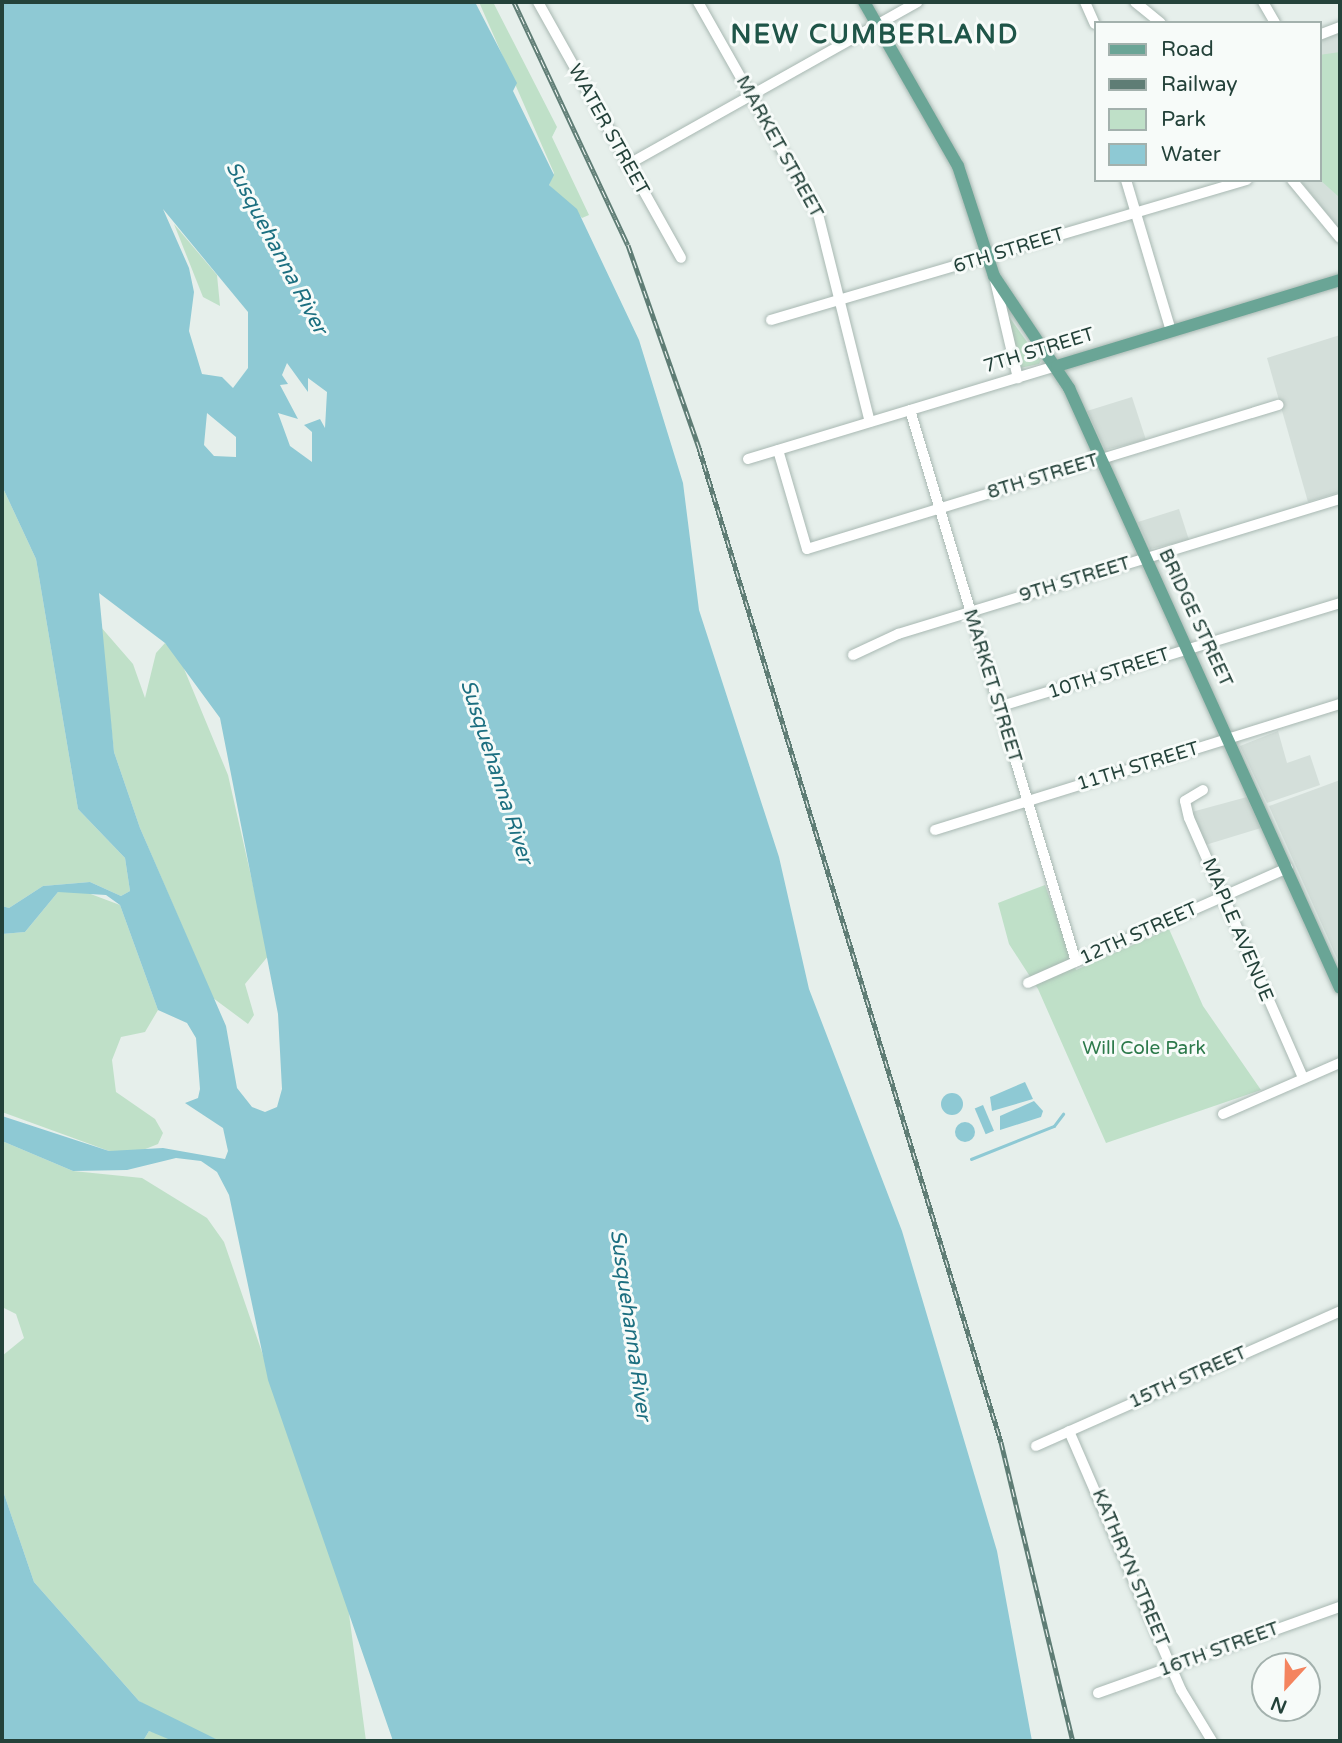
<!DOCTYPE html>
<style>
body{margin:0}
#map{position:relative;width:1342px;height:1743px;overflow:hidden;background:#e6efeb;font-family:"Varela Round",sans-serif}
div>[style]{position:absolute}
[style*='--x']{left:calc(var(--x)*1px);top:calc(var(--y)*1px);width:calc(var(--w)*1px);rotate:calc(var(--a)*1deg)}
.built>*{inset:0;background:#d4dfda}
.green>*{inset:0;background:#bfe0c8}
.water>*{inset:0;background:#8ec9d4;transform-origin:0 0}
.round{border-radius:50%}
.stream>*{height:2.5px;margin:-1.25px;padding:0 1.25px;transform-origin:1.25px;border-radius:1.25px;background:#8ec9d4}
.roads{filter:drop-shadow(0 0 2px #a8b8b2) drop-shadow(0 0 2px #a8b8b2)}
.minor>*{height:10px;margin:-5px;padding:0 5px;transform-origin:5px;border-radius:5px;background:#fff}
.major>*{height:12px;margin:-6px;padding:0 6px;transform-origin:6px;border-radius:6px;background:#6aa596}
.rail>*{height:5px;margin-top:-2.5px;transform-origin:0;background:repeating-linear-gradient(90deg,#f7fbf9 0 8px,#5f7d75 0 16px);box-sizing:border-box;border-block:2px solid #5f7d75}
span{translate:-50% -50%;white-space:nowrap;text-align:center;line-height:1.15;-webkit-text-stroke:6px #f7fbf9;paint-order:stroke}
.street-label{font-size:19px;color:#24423a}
.park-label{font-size:19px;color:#2d7a4b}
.water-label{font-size:21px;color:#1c6f80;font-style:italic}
.district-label{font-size:26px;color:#1f5548;font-weight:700;letter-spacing:2px}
.frame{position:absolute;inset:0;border:4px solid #24423a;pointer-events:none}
.legend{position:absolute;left:1094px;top:21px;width:228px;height:161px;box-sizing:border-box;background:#f7fbf9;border:2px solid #a3b1ad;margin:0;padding:9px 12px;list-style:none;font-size:21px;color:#24423a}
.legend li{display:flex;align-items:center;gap:14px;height:35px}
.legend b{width:35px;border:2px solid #a3b1ad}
.north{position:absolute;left:1251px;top:1652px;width:70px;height:70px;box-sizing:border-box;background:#f7fbf9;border:2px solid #a3b1ad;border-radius:50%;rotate:202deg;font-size:19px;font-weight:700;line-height:28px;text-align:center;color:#24423a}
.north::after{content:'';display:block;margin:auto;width:24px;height:32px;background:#f4845f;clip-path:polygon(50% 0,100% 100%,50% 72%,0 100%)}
</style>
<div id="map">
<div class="built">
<div style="clip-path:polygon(1340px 33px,1340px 230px,1300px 180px,1319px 180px,1319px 41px)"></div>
<div style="clip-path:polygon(1340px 335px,1340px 492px,1308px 502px,1267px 358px)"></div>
<div style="clip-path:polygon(1132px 397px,1146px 440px,1105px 450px,1087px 411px)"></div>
<div style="clip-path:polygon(1179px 509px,1189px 540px,1150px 549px,1138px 522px)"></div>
<div style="clip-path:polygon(1278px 731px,1287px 763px,1310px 755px,1320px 785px,1267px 803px,1240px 746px)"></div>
<div style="clip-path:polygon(1340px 780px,1340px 965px,1269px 806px)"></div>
<div style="clip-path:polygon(1247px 797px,1261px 828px,1202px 846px,1188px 813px)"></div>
</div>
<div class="green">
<div style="clip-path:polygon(479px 2px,493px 2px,557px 127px,552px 137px,589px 215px,582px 218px,549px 185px,554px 173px)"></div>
<div style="clip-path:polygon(1340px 52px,1340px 197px,1339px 197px,1319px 179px,1319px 55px)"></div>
<div style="clip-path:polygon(174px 224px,217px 275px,220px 306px,203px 297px)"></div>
<div style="clip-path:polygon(1002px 307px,1041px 361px,1039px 364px,1020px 368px)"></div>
<div style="clip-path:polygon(2px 486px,36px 559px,78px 809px,125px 858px,130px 891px,121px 896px,90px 882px,43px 886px,9px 908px,2px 906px)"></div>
<div style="clip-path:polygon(100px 626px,133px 664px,145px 698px,156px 653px,165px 643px,180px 659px,228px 775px,269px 955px,245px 984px,254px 1015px,248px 1024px,213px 998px,140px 828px,114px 752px)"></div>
<div style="clip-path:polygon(1045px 885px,1076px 970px,1169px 929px,1203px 1006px,1261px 1090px,1106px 1143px,1038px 989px,1009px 944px,998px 903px)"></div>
<div style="clip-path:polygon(80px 890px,120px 905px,158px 1010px,145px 1032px,121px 1037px,112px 1060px,116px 1092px,155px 1119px,163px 1133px,158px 1144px,133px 1154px,109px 1151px,2px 1112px,2px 934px,25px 932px,58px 892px)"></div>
<div style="clip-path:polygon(2px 1141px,73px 1171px,142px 1178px,207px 1218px,224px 1242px,347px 1599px,366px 1741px,220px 1741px,166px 1718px,139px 1701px,34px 1582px,2px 1488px,2px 1356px,24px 1338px,16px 1314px,2px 1307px)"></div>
<div style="clip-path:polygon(149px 1731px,164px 1735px,173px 1741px,143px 1741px)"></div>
</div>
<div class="water">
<div style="clip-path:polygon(evenodd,2px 2px,475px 2px,517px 83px,513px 91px,554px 175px,549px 185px,577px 209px,639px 340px,683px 483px,699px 610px,779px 857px,809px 989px,902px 1231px,997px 1551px,1032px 1741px,393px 1741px,268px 1380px,229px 1195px,217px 1172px,201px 1161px,176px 1158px,127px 1170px,73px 1171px,2px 1141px,2px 1116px,109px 1151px,163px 1148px,225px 1159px,228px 1151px,223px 1128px,185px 1103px,198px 1098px,200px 1089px,196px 1038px,187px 1023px,158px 1010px,120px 905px,106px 895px,58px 892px,25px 932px,2px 934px,2px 906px,9px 908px,43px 886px,90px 882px,121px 896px,130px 891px,125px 858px,78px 809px,36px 559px,2px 486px,2px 2px,163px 209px,248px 312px,248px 368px,233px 388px,222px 377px,202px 374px,189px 331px,194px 292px,189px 268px,163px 209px,2px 2px,287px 363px,308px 392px,308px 378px,327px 392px,325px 428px,320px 419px,304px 425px,312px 432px,312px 462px,290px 446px,278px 413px,298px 419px,280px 385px,288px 384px,282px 375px,287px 363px,2px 2px,207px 413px,236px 437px,236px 457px,214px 456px,204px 445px,207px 413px,2px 2px,99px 593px,165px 643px,220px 718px,278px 1014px,282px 1089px,277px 1107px,265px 1112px,252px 1107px,237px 1088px,226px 1026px,140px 828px,114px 752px,99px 593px)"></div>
<div style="clip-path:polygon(1025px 1082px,1033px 1099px,992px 1111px,990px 1097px)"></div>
<div class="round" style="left:941px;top:1093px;width:22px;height:22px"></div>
<div style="clip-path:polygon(1034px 1101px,1043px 1111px,1041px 1117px,1000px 1130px,1000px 1116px)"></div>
<div style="left:983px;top:1105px;width:28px;height:9px;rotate:67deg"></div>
<div class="round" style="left:955px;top:1122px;width:20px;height:20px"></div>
<div style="clip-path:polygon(2px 1488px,34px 1582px,139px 1701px,220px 1741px,173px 1741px,149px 1731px,143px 1741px,2px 1741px)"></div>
</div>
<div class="stream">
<div style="--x:971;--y:1159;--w:89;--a:-21.7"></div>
<div style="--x:1054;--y:1126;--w:15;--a:-53"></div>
</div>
<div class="roads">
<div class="minor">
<div style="--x:538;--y:2;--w:293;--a:60.8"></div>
<div style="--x:698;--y:2;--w:244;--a:60.5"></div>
<div style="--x:818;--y:214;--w:214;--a:76"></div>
<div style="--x:1085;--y:2;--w:24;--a:66"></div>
<div style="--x:1135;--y:2;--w:33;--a:39"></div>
<div style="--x:1263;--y:2;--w:24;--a:60"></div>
<div style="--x:1319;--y:35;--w:22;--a:-21"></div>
<div style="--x:627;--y:165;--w:333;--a:-29.3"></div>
<div style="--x:1126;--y:180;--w:158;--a:73.4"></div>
<div style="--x:1292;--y:180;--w:75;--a:50.4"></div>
<div style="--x:994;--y:276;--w:105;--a:76.8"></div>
<div style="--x:771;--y:320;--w:496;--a:-16.4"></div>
<div style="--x:910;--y:410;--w:576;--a:73.26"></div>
<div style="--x:778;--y:450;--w:103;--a:73.7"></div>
<div style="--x:807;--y:549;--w:493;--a:-17"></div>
<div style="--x:748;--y:459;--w:323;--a:-16.8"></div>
<div style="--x:853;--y:655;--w:50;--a:-25"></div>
<div style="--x:898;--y:634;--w:462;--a:-17"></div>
<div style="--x:998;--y:707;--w:357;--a:-16.9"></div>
<div style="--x:1203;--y:790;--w:21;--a:149"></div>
<div style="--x:1185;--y:801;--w:17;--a:77"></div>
<div style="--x:1189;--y:818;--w:284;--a:66.3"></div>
<div style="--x:935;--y:830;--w:424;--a:-17.3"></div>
<div style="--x:1028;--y:983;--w:284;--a:-23.9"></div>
<div style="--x:1223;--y:1114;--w:128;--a:-23.6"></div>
<div style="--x:1069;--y:1431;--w:282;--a:66.6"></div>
<div style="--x:1181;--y:1690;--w:60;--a:58.7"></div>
<div style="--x:1036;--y:1446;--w:333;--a:-23.9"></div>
<div style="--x:1098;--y:1693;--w:257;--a:-19.6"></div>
</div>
<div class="major">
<div style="--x:864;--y:2;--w:189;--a:60.2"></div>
<div style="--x:958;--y:166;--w:116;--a:71.9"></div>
<div style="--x:994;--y:276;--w:135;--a:56.2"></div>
<div style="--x:1069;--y:388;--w:658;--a:65.69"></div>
<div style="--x:1057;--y:366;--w:296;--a:-16.9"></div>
</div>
</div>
<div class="rail">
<div style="--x:514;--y:2;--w:268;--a:64.9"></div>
<div style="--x:628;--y:245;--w:215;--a:70.7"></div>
<div style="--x:699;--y:448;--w:1039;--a:73.1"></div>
<div style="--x:1001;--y:1442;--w:308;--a:76.5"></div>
</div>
<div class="street-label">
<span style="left:608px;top:130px;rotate:61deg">WATER STREET</span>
<span style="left:779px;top:147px;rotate:61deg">MARKET STREET</span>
<span style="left:1009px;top:251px;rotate:-17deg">6TH STREET</span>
<span style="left:1039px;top:351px;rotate:-17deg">7TH STREET</span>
<span style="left:1043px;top:477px;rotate:-17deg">8TH STREET</span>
<span style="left:1075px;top:580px;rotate:-17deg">9TH STREET</span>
<span style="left:1195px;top:618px;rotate:65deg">BRIDGE STREET</span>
<span style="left:1109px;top:674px;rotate:-18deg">10TH STREET</span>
<span style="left:992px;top:686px;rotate:73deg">MARKET STREET</span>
<span style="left:1138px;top:767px;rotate:-17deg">11TH STREET</span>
<span style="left:1237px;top:930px;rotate:67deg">MAPLE AVENUE</span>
<span style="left:1139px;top:934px;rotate:-24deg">12TH STREET</span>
<span style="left:1188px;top:1378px;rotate:-24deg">15TH STREET</span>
<span style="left:1130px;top:1568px;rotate:67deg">KATHRYN STREET</span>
<span style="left:1219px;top:1650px;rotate:-20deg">16TH STREET</span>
</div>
<div class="park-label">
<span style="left:1144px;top:1049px">Will Cole Park</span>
</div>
<div class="water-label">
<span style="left:276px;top:248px;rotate:62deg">Susquehanna River</span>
<span style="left:496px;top:772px;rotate:72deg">Susquehanna River</span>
<span style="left:630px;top:1325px;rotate:82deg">Susquehanna River</span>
</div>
<div class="district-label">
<span style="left:875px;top:35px">NEW CUMBERLAND</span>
</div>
<div class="frame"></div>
<ul class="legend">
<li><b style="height:9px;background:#6aa596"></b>Road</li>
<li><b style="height:9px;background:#5f7d75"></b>Railway</li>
<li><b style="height:19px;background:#bfe0c8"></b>Park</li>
<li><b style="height:19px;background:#8ec9d4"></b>Water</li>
</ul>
<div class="north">N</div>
</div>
